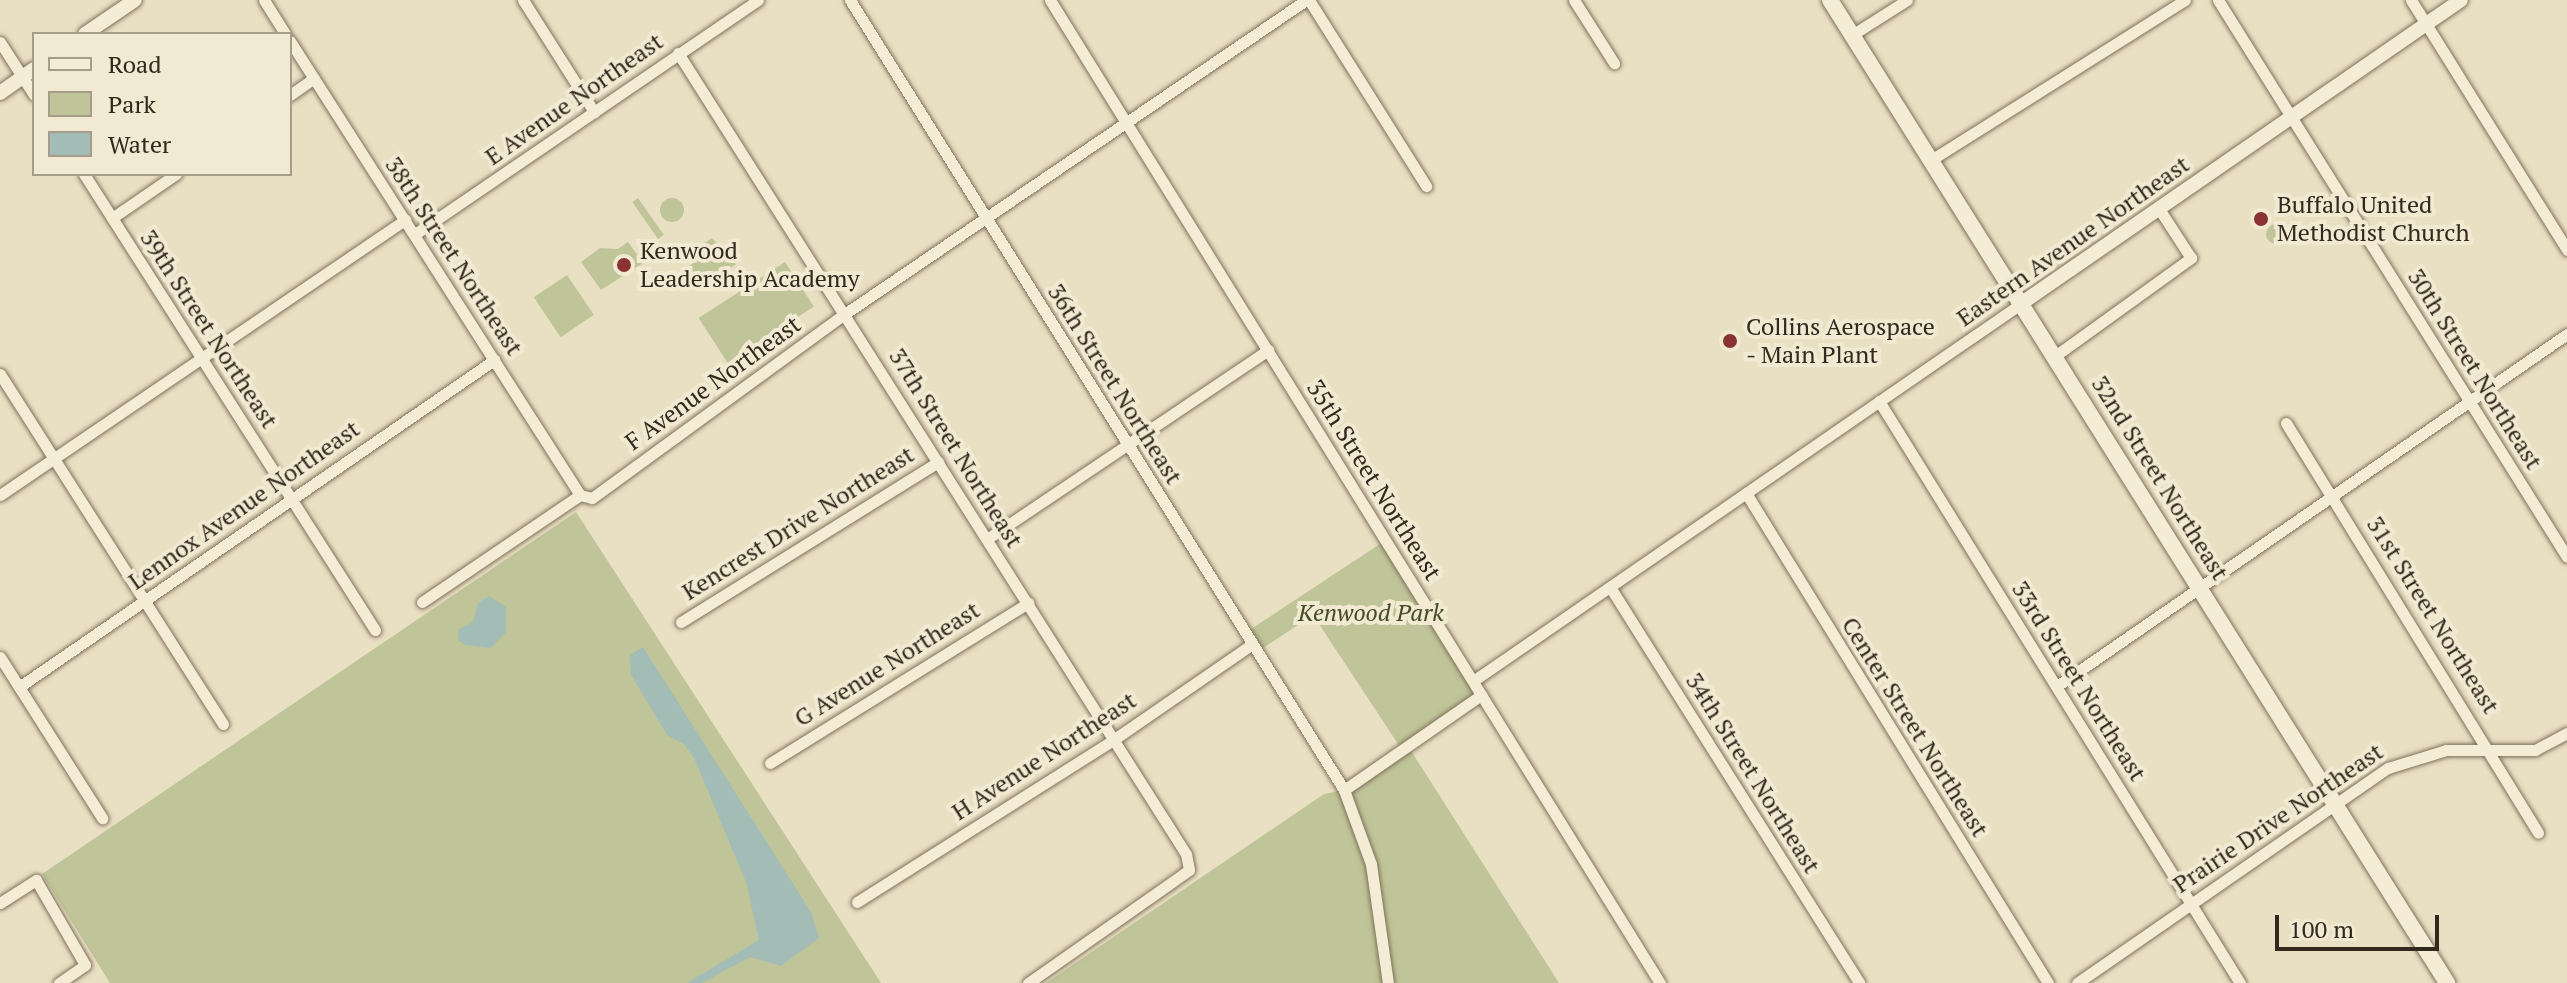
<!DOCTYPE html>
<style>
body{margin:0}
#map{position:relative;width:2567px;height:983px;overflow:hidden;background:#e9dfc3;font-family:"PT Serif",serif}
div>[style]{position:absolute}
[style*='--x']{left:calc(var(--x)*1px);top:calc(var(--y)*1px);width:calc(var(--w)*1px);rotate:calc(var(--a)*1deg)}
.green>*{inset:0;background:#bfc598;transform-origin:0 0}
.round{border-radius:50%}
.water>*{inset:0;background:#a4bcb6}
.roads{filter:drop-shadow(0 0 2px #81715c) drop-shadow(0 0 2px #81715c)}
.minor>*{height:11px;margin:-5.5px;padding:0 5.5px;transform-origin:5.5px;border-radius:5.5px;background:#f5ecd5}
.tertiary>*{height:14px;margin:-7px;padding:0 7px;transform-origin:7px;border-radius:7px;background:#f5ecd5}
.secondary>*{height:16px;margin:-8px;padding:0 8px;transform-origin:8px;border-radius:8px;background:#f5ecd5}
.dots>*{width:22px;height:22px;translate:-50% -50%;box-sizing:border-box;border:4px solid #f1e9d1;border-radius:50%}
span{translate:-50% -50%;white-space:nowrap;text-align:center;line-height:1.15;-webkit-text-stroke:8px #f1e9d1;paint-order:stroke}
.street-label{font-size:24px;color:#32281e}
.poi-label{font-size:24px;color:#32281e}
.left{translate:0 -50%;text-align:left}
.park-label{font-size:24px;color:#424c27;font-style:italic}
.legend{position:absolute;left:32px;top:32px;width:260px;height:144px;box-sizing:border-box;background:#f1e9d1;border:2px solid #a59c89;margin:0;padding:10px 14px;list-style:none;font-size:24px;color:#32281e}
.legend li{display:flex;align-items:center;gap:16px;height:40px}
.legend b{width:40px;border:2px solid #a59c89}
.scale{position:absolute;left:2275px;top:915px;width:164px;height:36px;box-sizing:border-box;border:4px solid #32281e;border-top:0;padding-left:10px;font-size:24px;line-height:28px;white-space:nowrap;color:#32281e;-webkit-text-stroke:6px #f1e9d1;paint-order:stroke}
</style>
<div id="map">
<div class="green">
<div style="left:638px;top:198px;width:45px;height:7px;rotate:55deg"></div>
<div class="round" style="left:660px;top:198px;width:24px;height:24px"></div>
<div class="round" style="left:2266px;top:224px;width:20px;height:20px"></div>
<div style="clip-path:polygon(712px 238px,736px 264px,704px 287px,689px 287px,679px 273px,692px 264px,694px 250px)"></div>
<div style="clip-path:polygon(628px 242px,643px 263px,601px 290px,581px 262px,600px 248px,618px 249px)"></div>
<div style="left:785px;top:262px;width:53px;height:103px;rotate:57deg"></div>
<div style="left:567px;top:275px;width:48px;height:40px;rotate:56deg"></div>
<div style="clip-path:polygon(576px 512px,881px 983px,110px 983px,42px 874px)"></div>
<div style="clip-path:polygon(1386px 540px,1481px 695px,1408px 746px,1559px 983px,1046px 983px,1324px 794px,1344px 790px,1402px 750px,1313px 615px,1257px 652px,1245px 633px)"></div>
</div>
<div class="water">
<div style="clip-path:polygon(489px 596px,506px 607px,506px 632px,491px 648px,465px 645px,458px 640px,459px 629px,473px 622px,478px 603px)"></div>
<div style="clip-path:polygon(643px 647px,811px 912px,819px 938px,781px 966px,750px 957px,702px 983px,687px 983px,759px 940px,746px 882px,694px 758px,684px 744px,667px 735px,631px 675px,630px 655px)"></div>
</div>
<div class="roads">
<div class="minor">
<div style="--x:264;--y:0;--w:40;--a:58"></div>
<div style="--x:523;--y:0;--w:133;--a:57.6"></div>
<div style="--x:850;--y:0;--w:932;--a:57.98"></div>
<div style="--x:1344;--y:790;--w:79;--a:70"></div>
<div style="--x:1371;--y:864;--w:120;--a:81.9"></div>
<div style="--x:1050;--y:0;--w:1157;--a:58.18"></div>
<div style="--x:1309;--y:0;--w:220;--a:57.8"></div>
<div style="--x:1574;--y:0;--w:75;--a:57.6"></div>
<div style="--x:2218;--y:0;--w:657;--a:57.93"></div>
<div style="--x:2411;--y:0;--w:295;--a:58"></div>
<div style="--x:1852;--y:35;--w:65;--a:-32.5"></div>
<div style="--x:290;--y:41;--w:539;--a:57.43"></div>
<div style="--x:0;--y:42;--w:63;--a:57.3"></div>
<div style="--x:678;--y:53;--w:949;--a:57.62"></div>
<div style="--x:1186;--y:854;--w:16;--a:79"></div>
<div style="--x:1189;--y:870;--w:197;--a:144.9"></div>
<div style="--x:290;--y:95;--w:29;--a:-35"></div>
<div style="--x:1931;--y:160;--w:300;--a:-32.2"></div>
<div style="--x:84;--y:174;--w:541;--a:57.46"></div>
<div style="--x:112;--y:218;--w:78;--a:-34.5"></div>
<div style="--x:415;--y:234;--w:415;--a:-34.3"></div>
<div style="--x:2055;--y:356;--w:168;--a:-35.8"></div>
<div style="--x:2191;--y:258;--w:59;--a:-123.1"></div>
<div style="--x:0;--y:374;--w:415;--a:57.5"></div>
<div style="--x:1879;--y:401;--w:685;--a:58.19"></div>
<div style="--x:2286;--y:423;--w:481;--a:58.4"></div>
<div style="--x:1746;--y:493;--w:576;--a:58.35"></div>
<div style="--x:0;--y:495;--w:490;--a:-34.2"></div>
<div style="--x:987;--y:539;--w:339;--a:-33.9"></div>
<div style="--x:1610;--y:587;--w:468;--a:57.8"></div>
<div style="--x:422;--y:602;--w:191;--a:-34.1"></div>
<div style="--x:580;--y:495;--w:12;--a:14"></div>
<div style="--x:592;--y:498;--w:314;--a:-36.1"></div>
<div style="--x:846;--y:313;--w:556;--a:-34.23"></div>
<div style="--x:681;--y:622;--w:303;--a:-31.9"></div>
<div style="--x:0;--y:657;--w:191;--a:57.6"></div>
<div style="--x:1473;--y:681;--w:667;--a:-34.55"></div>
<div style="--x:2057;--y:686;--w:620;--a:-34.61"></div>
<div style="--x:19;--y:687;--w:577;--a:-34.54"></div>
<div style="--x:770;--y:763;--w:304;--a:-31.8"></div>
<div style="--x:1344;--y:790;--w:167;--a:-34.7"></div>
<div style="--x:857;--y:902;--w:303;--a:-32.3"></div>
<div style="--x:1113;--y:740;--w:169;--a:-34.6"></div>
<div style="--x:0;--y:903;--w:43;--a:-32.6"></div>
<div style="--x:36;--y:880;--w:98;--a:60"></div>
<div style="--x:85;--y:965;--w:32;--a:145"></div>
<div style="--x:2077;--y:983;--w:378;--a:-34.7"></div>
<div style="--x:2388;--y:768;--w:61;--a:-17.2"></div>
<div style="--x:2446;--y:750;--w:89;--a:0"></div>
<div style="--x:2535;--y:750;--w:36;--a:-28"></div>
</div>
<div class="tertiary">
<div style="--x:85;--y:34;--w:60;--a:-34.2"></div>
<div style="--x:0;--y:93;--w:42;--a:-35.2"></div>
<div style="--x:2022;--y:303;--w:533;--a:-34.61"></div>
</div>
<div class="secondary">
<div style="--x:1830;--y:0;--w:1161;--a:57.88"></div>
</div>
</div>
<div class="dots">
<div style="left:2261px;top:219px;background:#893432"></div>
<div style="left:624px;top:265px;background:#893432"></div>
<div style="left:1730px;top:341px;background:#893432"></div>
</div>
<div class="street-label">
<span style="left:574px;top:99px;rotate:-35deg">E Avenue Northeast</span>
<span style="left:2073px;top:241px;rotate:-35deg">Eastern Avenue Northeast</span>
<span style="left:454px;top:256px;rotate:57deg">38th Street Northeast</span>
<span style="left:209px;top:329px;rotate:57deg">39th Street Northeast</span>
<span style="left:2475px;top:369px;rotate:58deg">30th Street Northeast</span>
<span style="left:713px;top:383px;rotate:-36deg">F Avenue Northeast</span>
<span style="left:1115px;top:384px;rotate:58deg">36th Street Northeast</span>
<span style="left:956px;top:448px;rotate:58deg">37th Street Northeast</span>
<span style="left:2160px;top:478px;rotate:58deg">32nd Street Northeast</span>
<span style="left:1374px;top:480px;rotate:58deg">35th Street Northeast</span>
<span style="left:244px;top:505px;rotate:-35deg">Lennox Avenue Northeast</span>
<span style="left:798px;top:523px;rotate:-32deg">Kencrest Drive Northeast</span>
<span style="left:2433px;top:615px;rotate:58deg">31st Street Northeast</span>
<span style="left:887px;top:664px;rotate:-32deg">G Avenue Northeast</span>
<span style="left:2079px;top:681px;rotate:58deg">33rd Street Northeast</span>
<span style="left:1915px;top:727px;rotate:58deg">Center Street Northeast</span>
<span style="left:1044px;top:756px;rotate:-33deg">H Avenue Northeast</span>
<span style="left:1753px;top:773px;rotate:58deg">34th Street Northeast</span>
<span style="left:2278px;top:818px;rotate:-34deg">Prairie Drive Northeast</span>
</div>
<div class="poi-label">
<span class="left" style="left:2277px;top:219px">Buffalo United<br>Methodist Church</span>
<span class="left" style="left:640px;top:265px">Kenwood<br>Leadership Academy</span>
<span class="left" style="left:1746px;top:341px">Collins Aerospace<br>- Main Plant</span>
</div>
<div class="park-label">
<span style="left:1371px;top:613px">Kenwood Park</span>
</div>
<ul class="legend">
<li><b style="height:10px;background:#f5ecd5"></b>Road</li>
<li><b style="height:22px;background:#bfc598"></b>Park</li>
<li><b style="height:22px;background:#a4bcb6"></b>Water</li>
</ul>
<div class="scale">100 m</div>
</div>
